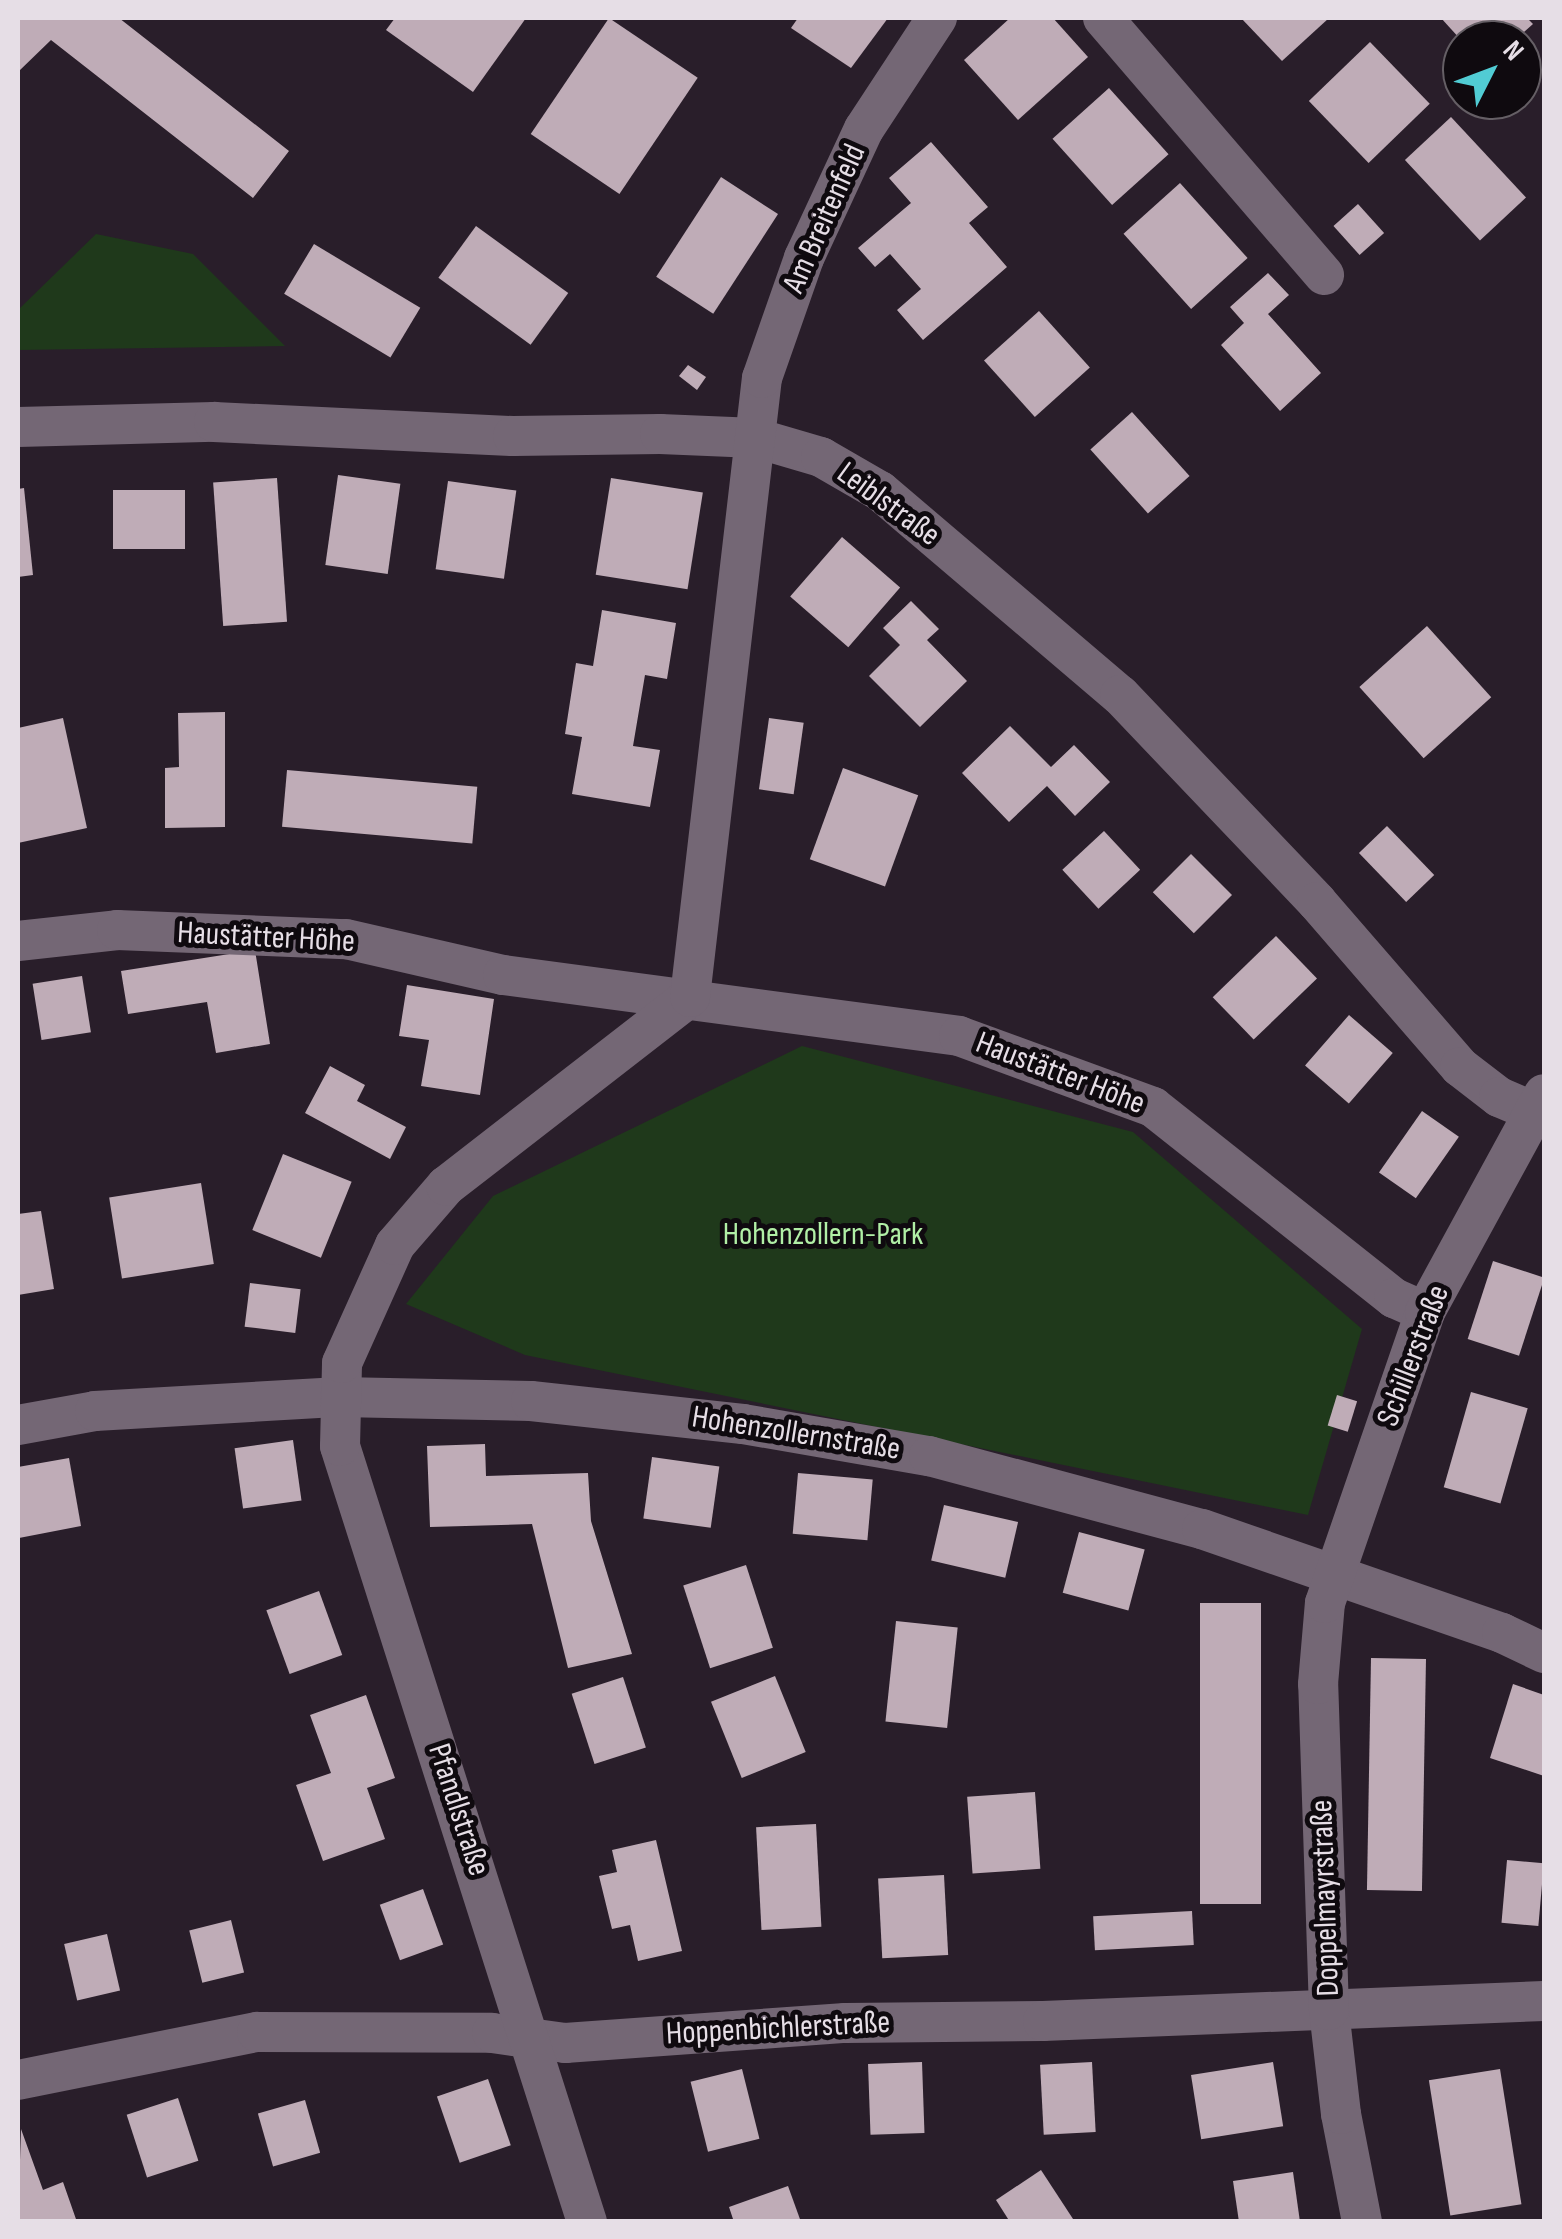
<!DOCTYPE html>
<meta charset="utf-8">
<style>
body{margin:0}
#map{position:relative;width:1562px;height:2239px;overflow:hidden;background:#291e2a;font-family:"Sofia Sans Condensed",sans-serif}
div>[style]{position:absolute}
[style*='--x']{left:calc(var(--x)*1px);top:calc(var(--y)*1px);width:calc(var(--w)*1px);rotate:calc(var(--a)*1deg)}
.green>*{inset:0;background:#1f391b}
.building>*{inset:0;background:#bfacb7;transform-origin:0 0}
.minor>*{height:40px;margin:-20px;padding:0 20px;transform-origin:20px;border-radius:20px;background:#746775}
span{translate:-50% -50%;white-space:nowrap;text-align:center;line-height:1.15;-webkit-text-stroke:10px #0f0a0f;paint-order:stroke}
.street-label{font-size:32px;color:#e6dee6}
.park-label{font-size:32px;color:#b1efa6}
.frame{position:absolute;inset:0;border:20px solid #e6dee6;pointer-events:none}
.north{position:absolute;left:1442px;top:20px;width:100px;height:100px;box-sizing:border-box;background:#0f0a0f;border:2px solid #655f65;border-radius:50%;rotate:48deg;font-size:28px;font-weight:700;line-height:40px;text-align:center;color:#e6dee6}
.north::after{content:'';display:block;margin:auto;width:35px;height:45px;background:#51ccd4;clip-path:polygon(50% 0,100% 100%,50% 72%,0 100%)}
</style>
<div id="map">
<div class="green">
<div style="clip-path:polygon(96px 234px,193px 254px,285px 346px,18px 350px,18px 310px)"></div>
<div style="clip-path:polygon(802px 1046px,1133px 1132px,1362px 1329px,1308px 1515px,525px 1355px,406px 1304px,493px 1196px)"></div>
</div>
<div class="building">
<div style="clip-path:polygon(18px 18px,119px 18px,289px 151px,253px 198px,51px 40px,18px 72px)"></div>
<div style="clip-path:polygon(395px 18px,526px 18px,473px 92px,386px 30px)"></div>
<div style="left:609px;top:18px;width:107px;height:140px;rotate:34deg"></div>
<div style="clip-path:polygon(798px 18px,888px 18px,851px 68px,791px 28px)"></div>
<div style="clip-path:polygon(1010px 18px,1053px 18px,1088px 57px,1018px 120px,964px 60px)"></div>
<div style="clip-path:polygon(1241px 18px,1329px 18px,1282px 61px)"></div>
<div style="clip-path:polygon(1441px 18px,1527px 18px,1533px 24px,1515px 40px,1461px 40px)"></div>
<div style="left:1370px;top:42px;width:86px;height:85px;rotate:46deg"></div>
<div style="left:1109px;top:88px;width:89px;height:76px;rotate:48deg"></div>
<div style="left:1451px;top:117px;width:110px;height:63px;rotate:47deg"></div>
<div style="clip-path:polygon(931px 142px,988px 207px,969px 223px,1007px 267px,923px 340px,897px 310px,921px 289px,890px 254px,875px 267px,858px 248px,911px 203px,889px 178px)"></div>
<div style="left:721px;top:177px;width:68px;height:119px;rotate:33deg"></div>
<div style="left:1180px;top:183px;width:101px;height:76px;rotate:48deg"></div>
<div style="left:1358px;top:204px;width:39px;height:33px;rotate:48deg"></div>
<div style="left:476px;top:226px;width:114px;height:64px;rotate:36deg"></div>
<div style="left:314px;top:244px;width:124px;height:58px;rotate:31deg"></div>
<div style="clip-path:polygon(1268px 273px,1289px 295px,1268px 314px,1321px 373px,1280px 411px,1221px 345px,1244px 323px,1230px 307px)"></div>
<div style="left:1039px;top:311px;width:76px;height:74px;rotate:48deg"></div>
<div style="clip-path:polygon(688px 365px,706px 377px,697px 390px,679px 376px)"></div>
<div style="left:1132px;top:412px;width:86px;height:56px;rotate:48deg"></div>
<div style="left:338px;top:475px;width:63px;height:91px;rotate:8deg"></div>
<div style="left:277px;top:478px;width:144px;height:64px;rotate:86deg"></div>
<div style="left:611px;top:478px;width:93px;height:98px;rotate:9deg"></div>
<div style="left:448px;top:481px;width:69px;height:89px;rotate:8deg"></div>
<div style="clip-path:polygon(24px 488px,33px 575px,18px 577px,18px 489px)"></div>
<div style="left:113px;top:490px;width:72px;height:59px"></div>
<div style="left:842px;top:537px;width:77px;height:79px;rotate:41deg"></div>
<div style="clip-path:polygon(911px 601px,939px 629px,927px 640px,967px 681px,920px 727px,869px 676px,900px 645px,883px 628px)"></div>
<div style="clip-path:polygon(602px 610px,676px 623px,667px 679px,645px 675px,633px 746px,660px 750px,650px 807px,572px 794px,582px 737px,565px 734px,576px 663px,593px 666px)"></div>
<div style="left:1427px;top:626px;width:96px;height:91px;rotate:48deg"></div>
<div style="clip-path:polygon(225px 712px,225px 827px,165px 828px,165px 768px,179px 767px,178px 713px)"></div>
<div style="clip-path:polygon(63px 718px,87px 828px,18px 843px,18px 728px)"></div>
<div style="left:769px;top:718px;width:35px;height:72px;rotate:8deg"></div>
<div style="clip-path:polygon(1010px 726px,1051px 767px,1074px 745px,1110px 782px,1075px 816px,1047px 786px,1009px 822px,962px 773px)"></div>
<div style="left:843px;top:768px;width:80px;height:97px;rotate:20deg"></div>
<div style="left:287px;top:770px;width:191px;height:57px;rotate:5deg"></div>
<div style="left:1387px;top:826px;width:68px;height:39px;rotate:46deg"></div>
<div style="left:1104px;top:831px;width:53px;height:57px;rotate:47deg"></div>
<div style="left:1191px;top:854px;width:58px;height:54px;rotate:45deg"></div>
<div style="left:1276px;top:936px;width:59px;height:88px;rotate:46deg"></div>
<div style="clip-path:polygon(255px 950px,270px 1044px,216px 1053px,207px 1002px,128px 1014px,121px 971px)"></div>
<div style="left:82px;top:976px;width:57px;height:50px;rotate:81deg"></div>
<div style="clip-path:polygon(407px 985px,494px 999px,480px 1095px,421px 1086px,429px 1040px,399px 1036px)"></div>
<div style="left:1349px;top:1015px;width:58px;height:67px;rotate:41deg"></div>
<div style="clip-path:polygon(330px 1066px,365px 1085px,357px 1101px,406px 1127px,390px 1159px,305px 1113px)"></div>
<div style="left:1422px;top:1111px;width:45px;height:75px;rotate:35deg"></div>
<div style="left:283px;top:1154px;width:74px;height:82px;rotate:22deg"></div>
<div style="left:201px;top:1183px;width:82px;height:93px;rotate:81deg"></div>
<div style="clip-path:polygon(41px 1211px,54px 1289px,18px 1295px,18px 1214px)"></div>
<div style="left:1493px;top:1261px;width:54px;height:82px;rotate:18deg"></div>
<div style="left:250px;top:1283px;width:51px;height:44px;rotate:7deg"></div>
<div style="left:1471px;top:1392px;width:59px;height:99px;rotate:16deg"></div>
<div style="left:1337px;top:1395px;width:21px;height:32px;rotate:17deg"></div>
<div style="left:293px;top:1440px;width:61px;height:59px;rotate:82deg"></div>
<div style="clip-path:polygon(485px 1444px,486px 1476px,588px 1473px,591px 1521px,632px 1654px,568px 1668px,532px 1524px,430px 1527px,427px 1446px)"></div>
<div style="left:652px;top:1457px;width:68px;height:62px;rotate:8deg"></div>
<div style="clip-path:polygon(69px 1458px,81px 1526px,19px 1538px,18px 1467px)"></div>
<div style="left:798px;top:1473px;width:75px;height:61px;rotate:5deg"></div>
<div style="left:944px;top:1505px;width:76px;height:57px;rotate:13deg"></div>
<div style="left:1079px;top:1532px;width:68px;height:63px;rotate:15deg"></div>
<div style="left:746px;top:1565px;width:87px;height:66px;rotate:72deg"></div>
<div style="left:319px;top:1591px;width:68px;height:56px;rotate:70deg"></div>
<div style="left:1200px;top:1603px;width:61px;height:301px"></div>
<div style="left:896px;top:1621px;width:62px;height:101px;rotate:6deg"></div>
<div style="left:1371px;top:1658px;width:55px;height:232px;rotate:1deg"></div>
<div style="left:775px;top:1676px;width:82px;height:69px;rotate:68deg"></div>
<div style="left:623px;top:1677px;width:74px;height:54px;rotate:72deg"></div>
<div style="clip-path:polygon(1513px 1684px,1544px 1695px,1544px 1776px,1490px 1758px)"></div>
<div style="clip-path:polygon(366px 1695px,395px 1778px,367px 1788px,385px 1839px,323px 1861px,296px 1785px,331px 1773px,310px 1715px)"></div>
<div style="left:1035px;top:1792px;width:77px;height:68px;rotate:86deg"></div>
<div style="left:816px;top:1824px;width:103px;height:60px;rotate:87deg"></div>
<div style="clip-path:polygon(656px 1840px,682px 1951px,638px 1961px,630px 1925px,612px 1929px,599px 1876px,617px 1872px,612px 1850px)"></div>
<div style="left:1507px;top:1860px;width:37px;height:63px;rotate:5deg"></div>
<div style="left:944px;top:1875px;width:80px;height:66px;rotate:87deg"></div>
<div style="left:423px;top:1889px;width:59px;height:46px;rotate:70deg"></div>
<div style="left:1192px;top:1911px;width:34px;height:99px;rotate:87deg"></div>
<div style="left:231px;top:1920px;width:54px;height:43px;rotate:76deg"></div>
<div style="left:107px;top:1934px;width:58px;height:44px;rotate:77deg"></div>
<div style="left:922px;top:2062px;width:71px;height:54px;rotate:88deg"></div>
<div style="left:1092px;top:2062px;width:70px;height:52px;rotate:87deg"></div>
<div style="left:1273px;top:2062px;width:65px;height:83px;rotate:81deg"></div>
<div style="left:742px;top:2069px;width:72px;height:53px;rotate:76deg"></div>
<div style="left:1500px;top:2069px;width:137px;height:72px;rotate:81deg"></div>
<div style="left:488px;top:2079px;width:70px;height:54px;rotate:71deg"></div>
<div style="left:178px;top:2098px;width:66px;height:54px;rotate:72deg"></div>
<div style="left:305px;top:2100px;width:55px;height:49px;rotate:74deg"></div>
<div style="clip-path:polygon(21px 2129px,43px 2190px,63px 2182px,77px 2222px,18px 2222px)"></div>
<div style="clip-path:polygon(1041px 2170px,1075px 2222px,1010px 2222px,996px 2200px)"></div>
<div style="clip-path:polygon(1293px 2172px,1300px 2222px,1239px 2222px,1233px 2181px)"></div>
<div style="clip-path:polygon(788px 2186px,801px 2222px,734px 2222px,729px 2207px)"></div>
</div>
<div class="minor">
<div style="--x:1103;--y:18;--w:339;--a:49.3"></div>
<div style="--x:18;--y:427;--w:196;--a:-1.5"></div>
<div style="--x:214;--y:422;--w:299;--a:2.7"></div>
<div style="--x:513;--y:436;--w:147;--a:-0.8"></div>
<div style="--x:660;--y:434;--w:96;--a:2.4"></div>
<div style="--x:756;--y:438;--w:68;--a:16.3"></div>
<div style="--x:821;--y:457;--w:68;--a:30"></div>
<div style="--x:880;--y:491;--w:315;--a:40.4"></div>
<div style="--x:1120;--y:695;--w:286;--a:46.4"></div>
<div style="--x:1317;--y:902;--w:218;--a:49.1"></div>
<div style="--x:1460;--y:1067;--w:49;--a:37.6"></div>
<div style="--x:1499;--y:1097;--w:36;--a:23"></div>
<div style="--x:18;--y:941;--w:100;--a:-6.3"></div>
<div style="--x:117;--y:930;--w:229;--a:2.3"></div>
<div style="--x:346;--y:939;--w:161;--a:12.9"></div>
<div style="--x:503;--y:975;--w:460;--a:7.6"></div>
<div style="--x:959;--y:1036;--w:207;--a:20.1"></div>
<div style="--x:1153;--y:1107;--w:308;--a:38.4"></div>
<div style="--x:1394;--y:1298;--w:34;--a:24"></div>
<div style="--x:18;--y:1425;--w:78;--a:-10.3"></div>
<div style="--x:95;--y:1411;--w:245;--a:-3.3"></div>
<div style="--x:340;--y:1397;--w:191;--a:1.2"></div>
<div style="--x:531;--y:1401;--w:213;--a:6.2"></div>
<div style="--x:743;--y:1424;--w:189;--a:9.8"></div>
<div style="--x:929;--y:1456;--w:283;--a:15"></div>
<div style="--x:1202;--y:1529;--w:318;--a:19.1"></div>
<div style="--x:1502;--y:1633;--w:47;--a:25.5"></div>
<div style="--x:18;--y:2080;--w:244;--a:-11.4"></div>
<div style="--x:257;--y:2032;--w:235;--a:0.2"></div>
<div style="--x:492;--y:2033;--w:74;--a:7.8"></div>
<div style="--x:565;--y:2043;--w:281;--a:-4.1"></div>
<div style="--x:845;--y:2023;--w:198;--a:-0.6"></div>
<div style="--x:1043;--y:2021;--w:501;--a:-2.29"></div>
<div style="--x:587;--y:2222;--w:814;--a:-107.66"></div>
<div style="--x:340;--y:1446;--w:83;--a:-88.6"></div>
<div style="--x:342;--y:1363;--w:129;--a:-65.8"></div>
<div style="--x:395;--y:1245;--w:78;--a:-49.2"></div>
<div style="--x:446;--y:1186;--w:309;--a:-37.8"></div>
<div style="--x:690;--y:997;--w:623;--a:-83.37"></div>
<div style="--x:762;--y:378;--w:127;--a:-70.7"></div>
<div style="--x:804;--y:258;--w:142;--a:-65.1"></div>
<div style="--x:864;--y:129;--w:133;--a:-56.7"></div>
<div style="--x:1362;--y:2222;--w:110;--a:-101"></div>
<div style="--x:1341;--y:2114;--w:105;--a:-96.6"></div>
<div style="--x:1329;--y:2010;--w:326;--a:-91.9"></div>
<div style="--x:1318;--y:1684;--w:81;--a:-85.1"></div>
<div style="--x:1325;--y:1603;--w:308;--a:-71"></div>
<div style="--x:1425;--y:1312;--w:248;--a:-61.4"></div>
</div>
<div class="street-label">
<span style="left:825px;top:219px;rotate:-66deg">Am Breitenfeld</span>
<span style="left:888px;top:505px;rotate:36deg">Leiblstraße</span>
<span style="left:266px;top:938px;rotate:3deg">Haustätter Höhe</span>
<span style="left:1060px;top:1074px;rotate:21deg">Haustätter Höhe</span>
<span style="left:1414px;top:1356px;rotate:-69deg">Schillerstraße</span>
<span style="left:796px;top:1434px;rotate:9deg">Hohenzollernstraße</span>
<span style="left:458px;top:1810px;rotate:72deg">Pfandlstraße</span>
<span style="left:1326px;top:1898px;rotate:-92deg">Doppelmayrstraße</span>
<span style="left:778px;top:2029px;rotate:-3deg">Hoppenbichlerstraße</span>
</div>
<div class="park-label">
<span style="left:823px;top:1235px">Hohenzollern-Park</span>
</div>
<div class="frame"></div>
<div class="north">N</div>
</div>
